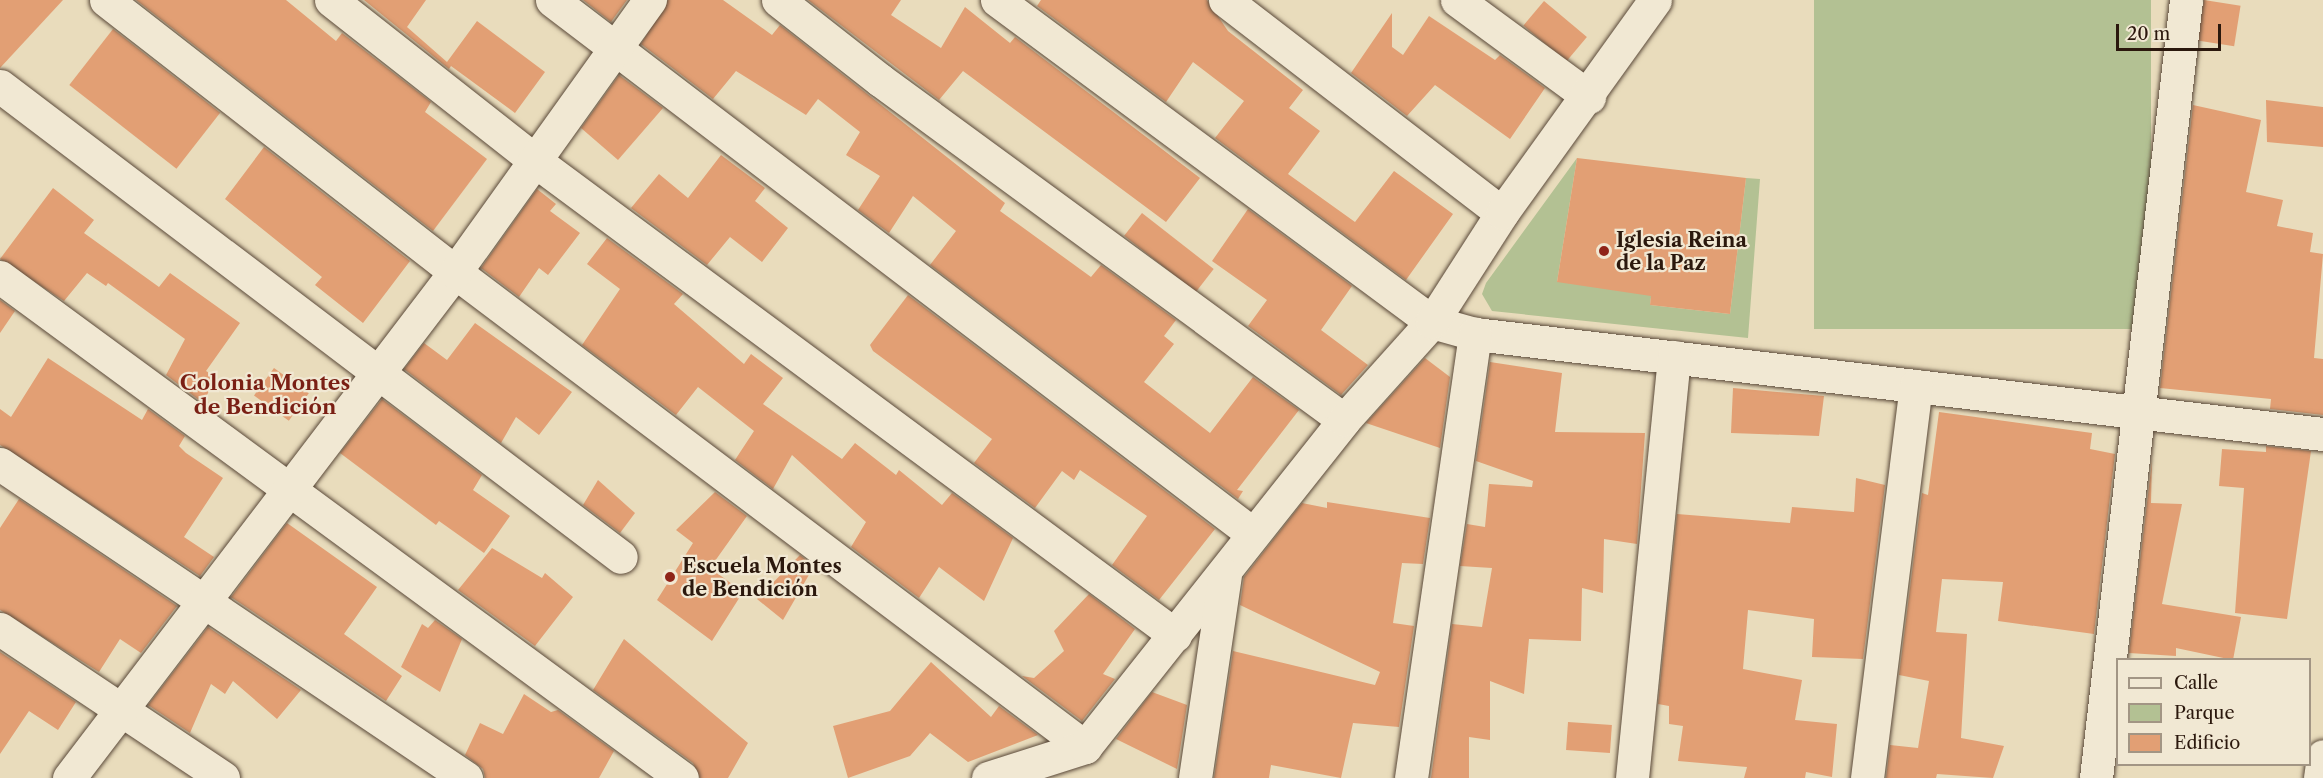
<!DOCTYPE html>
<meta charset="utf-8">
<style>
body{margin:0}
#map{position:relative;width:2323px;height:778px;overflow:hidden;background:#e9dcbc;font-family:"Libre Caslon Text",serif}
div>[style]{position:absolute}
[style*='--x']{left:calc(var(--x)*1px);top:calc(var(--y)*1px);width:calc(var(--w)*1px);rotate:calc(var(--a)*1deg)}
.green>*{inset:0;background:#b3c193;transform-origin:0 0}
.building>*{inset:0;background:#e29f74;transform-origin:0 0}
.roads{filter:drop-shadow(0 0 2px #5a4939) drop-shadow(0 0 2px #5a4939)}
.minor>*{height:33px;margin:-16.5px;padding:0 16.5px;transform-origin:16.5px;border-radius:16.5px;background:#f1e8d3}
.dots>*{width:16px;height:16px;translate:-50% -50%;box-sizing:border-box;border:3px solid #f1e8d3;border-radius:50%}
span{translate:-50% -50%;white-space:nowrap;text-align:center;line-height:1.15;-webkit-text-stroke:4.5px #f1e8d3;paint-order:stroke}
.poi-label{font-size:20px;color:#2b180d;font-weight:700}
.left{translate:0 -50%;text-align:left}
.neighbourhood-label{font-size:21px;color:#7a1f14;font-weight:700}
.legend{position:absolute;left:2116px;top:658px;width:195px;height:108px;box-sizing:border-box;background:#f1e8d3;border:2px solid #a29584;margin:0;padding:8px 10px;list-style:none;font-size:18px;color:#2b180d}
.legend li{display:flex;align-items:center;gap:12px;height:30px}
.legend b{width:30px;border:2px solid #a29584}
.scale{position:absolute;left:2116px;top:24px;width:105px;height:27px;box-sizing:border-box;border:3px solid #2b180d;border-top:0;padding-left:8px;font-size:18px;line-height:21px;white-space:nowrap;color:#2b180d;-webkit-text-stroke:4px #f1e8d3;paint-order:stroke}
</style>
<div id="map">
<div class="green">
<div style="left:1814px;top:0;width:337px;height:329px"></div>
<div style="clip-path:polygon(1577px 158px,1557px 282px,1661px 221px,1650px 305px,1730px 314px,1746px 178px,1760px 179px,1748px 338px,1492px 311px,1482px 294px,1486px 283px)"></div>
</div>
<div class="building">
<div style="clip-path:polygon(0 0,63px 0,0 68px)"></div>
<div style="clip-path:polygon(136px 0,286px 0,336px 41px,342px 33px,431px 102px,425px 112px,487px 159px,433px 231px)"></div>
<div style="clip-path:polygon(364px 0,426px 0,407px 27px,447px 62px,477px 21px,545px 72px,515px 113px,451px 66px,449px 69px)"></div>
<div style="clip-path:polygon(583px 0,627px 0,611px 22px)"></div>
<div style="clip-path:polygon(668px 0,723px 0,772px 35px,780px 25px,1005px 203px,1000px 211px,1091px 277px,1101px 265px,1176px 320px,1164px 336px,1174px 344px,1144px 382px,1210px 433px,1253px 377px,1299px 410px,1237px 490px,1243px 491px,1238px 499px,930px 265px,956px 231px,913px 196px,889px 233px,858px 210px,880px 176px,846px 155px,860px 132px,818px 99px,806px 115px,736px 71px,713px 99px,641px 44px)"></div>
<div style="clip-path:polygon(808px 0,901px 0,891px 15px,941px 48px,965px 7px,1010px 43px,1015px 37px,1200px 178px,1166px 222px,963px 71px,939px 100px)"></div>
<div style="clip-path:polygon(1041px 0,1207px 0,1228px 31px,1303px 90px,1289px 108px,1320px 131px,1288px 174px,1355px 222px,1394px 171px,1453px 214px,1406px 280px,1215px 138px,1244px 101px,1193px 62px,1166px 102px,1037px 6px)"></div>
<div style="left:2204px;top:0;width:37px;height:41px;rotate:9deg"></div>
<div style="left:1544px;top:1px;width:56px;height:32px;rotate:40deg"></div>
<div style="clip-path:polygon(1392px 13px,1392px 47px,1403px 55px,1429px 16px,1495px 60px,1500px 55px,1545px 88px,1510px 139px,1435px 85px,1407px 116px,1351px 73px)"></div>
<div style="left:113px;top:29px;width:136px;height:71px;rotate:38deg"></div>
<div style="clip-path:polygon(619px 75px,663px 108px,618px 160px,581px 128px)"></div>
<div style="clip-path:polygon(2266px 100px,2323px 107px,2323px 147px,2267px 142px)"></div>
<div style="clip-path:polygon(2193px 105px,2261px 120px,2246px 192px,2283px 200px,2277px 226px,2313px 233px,2310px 252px,2323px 254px,2314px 358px,2323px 359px,2323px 415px,2270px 409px,2271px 399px,2160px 388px)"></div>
<div style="clip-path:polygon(264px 147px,410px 261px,363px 323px,315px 285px,322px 277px,225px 199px)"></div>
<div style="clip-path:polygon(721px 155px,765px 188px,755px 201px,788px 228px,762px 262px,730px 237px,707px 265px,631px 208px,659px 174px,688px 198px)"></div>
<div style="clip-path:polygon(1577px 158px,1746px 178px,1730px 314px,1650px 305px,1651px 296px,1557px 282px)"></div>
<div style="clip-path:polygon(53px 188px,94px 220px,84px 233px,159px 287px,170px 273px,240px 323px,206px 371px,216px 377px,203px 403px,166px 375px,185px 339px,108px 283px,106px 286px,87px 273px,64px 301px,0 259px)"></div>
<div style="clip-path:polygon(537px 189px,556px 204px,550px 211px,580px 233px,548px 275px,539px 268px,519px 297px,481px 268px)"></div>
<div style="clip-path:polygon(1248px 209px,1352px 286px,1321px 330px,1368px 365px,1341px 395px,1248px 326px,1267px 300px,1212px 261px)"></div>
<div style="left:1142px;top:213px;width:91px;height:29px;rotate:38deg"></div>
<div style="clip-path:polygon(607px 238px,683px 294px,674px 304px,744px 364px,751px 354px,783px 378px,763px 404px,842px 459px,855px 443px,896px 475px,899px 470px,942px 505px,952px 493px,1013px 538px,984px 601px,939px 567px,919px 598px,851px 547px,866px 522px,792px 455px,773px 489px,735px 460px,754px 431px,698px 387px,676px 415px,582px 345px,620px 289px,587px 264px)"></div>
<div style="clip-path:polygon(908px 295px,1215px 529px,1159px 600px,1112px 565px,1147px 516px,1080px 470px,1074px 480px,1062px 471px,1035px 508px,974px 463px,992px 439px,873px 351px,870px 345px)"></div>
<div style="clip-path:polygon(0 300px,15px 311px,0 333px)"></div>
<div style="clip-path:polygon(475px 323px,572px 392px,539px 435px,516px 417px,501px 443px,404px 369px,424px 343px,447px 360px)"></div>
<div style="clip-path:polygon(48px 358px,142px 420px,148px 409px,185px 436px,179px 446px,186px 453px,223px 478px,184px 537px,214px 557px,200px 576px,0 445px,0 409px,11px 417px)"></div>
<div style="clip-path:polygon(1425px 358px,1450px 377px,1440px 448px,1366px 423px)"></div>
<div style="clip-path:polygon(1490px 362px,1562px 373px,1555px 432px,1645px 433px,1637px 544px,1604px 539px,1603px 593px,1582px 588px,1581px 641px,1529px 639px,1524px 694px,1490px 681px,1490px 740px,1469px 737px,1469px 778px,1431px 778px,1452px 624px,1482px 627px,1492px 568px,1460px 566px,1467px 524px,1485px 527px,1489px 484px,1532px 487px,1533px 481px,1476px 461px)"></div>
<div style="left:274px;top:368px;width:43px;height:34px;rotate:36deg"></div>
<div style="clip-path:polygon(1733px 388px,1824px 396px,1819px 436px,1731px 433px)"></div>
<div style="clip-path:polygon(382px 399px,482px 475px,473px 490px,510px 516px,484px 553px,439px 521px,436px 525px,340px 453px)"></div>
<div style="clip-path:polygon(1939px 412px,2092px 433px,2090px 449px,2115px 454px,2094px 634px,1998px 621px,2003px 582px,1942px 579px,1936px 632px,1967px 634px,1961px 738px,2004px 746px,1993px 778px,1937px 774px,1936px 778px,1886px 778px,1890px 745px,1918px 748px,1929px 681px,1899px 675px,1922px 493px,1928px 495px)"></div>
<div style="clip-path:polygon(2266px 446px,2311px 451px,2287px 619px,2235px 613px,2244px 488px,2219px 486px,2222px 449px,2266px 452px)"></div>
<div style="clip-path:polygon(2152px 461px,2151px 503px,2182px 504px,2162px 604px,2241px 617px,2233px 660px,2176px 648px,2176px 656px,2129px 653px)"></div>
<div style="clip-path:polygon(1856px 478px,1885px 485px,1863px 659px,1812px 657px,1814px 619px,1748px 610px,1743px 669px,1802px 680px,1795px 720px,1837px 724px,1832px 777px,1806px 772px,1805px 778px,1744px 778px,1747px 767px,1678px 761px,1683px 726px,1669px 724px,1669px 706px,1658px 704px,1677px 514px,1790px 523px,1792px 507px,1854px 512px)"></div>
<div style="clip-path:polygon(598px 480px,635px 513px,620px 533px,583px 505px)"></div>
<div style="clip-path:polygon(715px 492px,747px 516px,710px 568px,743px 592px,712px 641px,657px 600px,693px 543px,676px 530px)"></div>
<div style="clip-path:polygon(19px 499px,177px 606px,141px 653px,120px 639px,99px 672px,0 610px,0 528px)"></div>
<div style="clip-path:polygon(1327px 502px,1430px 518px,1423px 564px,1402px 563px,1393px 623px,1414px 626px,1399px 727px,1353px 723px,1341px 778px,1271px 765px,1269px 778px,1214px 778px,1233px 651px,1375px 685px,1380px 672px,1240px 605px,1244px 577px,1302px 503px,1327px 508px)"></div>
<div style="clip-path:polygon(287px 523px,377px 587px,344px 634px,402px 676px,386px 701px,231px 597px)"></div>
<div style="clip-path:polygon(492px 548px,542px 578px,545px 573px,573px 597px,535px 646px,458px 590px)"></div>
<div style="clip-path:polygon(800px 555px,814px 566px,783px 620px,757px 599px)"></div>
<div style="clip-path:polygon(1089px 594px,1135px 629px,1103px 674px,1115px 679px,1082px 721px,1022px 676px,1034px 678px,1064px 651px,1054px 631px)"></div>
<div style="clip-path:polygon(435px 620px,462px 639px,440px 692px,401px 667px,422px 624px,428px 628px)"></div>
<div style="clip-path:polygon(208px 627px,301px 690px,277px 719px,233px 681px,225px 694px,211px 684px,190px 733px,148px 705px)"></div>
<div style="clip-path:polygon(624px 639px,748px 743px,728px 778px,700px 778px,693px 763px,593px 690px)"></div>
<div style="clip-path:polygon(0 652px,76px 702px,58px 730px,29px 711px,0 754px)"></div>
<div style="clip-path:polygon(931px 662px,991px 717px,999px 706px,1038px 735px,968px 762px,930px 733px,910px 756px,848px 778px,833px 726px,890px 711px)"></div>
<div style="clip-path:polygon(1152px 692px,1187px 705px,1177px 769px,1116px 739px)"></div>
<div style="clip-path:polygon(524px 694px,551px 712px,558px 710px,614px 751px,599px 778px,485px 778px,483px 769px,465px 755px,480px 723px,503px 734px)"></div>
<div style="left:1568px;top:722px;width:44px;height:28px;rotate:4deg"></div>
</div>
<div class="roads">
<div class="minor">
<div style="--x:106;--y:0;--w:442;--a:37.9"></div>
<div style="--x:455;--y:272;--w:789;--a:37.02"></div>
<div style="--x:331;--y:0;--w:258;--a:38.2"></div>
<div style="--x:534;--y:160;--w:798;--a:36.54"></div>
<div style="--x:552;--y:0;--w:881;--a:37.3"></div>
<div style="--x:778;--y:0;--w:130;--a:38.1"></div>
<div style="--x:880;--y:80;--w:575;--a:36.23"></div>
<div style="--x:997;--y:0;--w:541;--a:36.51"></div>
<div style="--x:1432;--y:322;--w:45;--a:15.6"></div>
<div style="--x:1475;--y:334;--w:854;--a:6.73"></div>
<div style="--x:1225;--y:0;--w:349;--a:37.6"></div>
<div style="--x:1457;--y:0;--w:164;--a:36.3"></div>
<div style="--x:0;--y:86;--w:779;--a:37.18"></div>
<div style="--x:0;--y:277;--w:846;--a:36.3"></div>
<div style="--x:0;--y:464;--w:562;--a:33.97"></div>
<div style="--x:0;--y:629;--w:268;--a:33.7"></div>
<div style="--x:69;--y:778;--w:636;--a:-52.66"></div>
<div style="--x:455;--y:272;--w:335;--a:-54.4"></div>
<div style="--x:988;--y:778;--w:102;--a:-17.7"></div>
<div style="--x:1085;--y:747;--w:417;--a:-51.6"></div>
<div style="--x:1344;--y:420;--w:132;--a:-48.1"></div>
<div style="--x:1432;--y:322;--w:130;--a:-57.3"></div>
<div style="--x:1502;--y:213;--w:262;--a:-54.3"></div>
<div style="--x:1195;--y:778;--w:205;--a:-81.6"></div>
<div style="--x:1411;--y:778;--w:449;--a:-81.8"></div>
<div style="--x:1632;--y:778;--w:423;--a:-84.3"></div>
<div style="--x:1867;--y:778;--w:395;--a:-82.9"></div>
<div style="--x:2096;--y:778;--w:783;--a:-83.4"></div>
<div style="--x:2320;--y:778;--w:22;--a:-82"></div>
</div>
</div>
<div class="dots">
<div style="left:1604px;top:251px;background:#8f2418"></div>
<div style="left:670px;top:577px;background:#8f2418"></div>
</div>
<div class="poi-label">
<span class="left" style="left:1616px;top:252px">Iglesia Reina<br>de la Paz</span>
<span class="left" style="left:682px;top:578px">Escuela Montes<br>de Bendición</span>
</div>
<div class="neighbourhood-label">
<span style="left:265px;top:395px">Colonia Montes<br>de Bendición</span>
</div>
<ul class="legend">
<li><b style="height:8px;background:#f1e8d3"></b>Calle</li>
<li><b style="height:16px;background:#b3c193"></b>Parque</li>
<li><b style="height:16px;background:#e29f74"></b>Edificio</li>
</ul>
<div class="scale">20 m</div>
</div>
